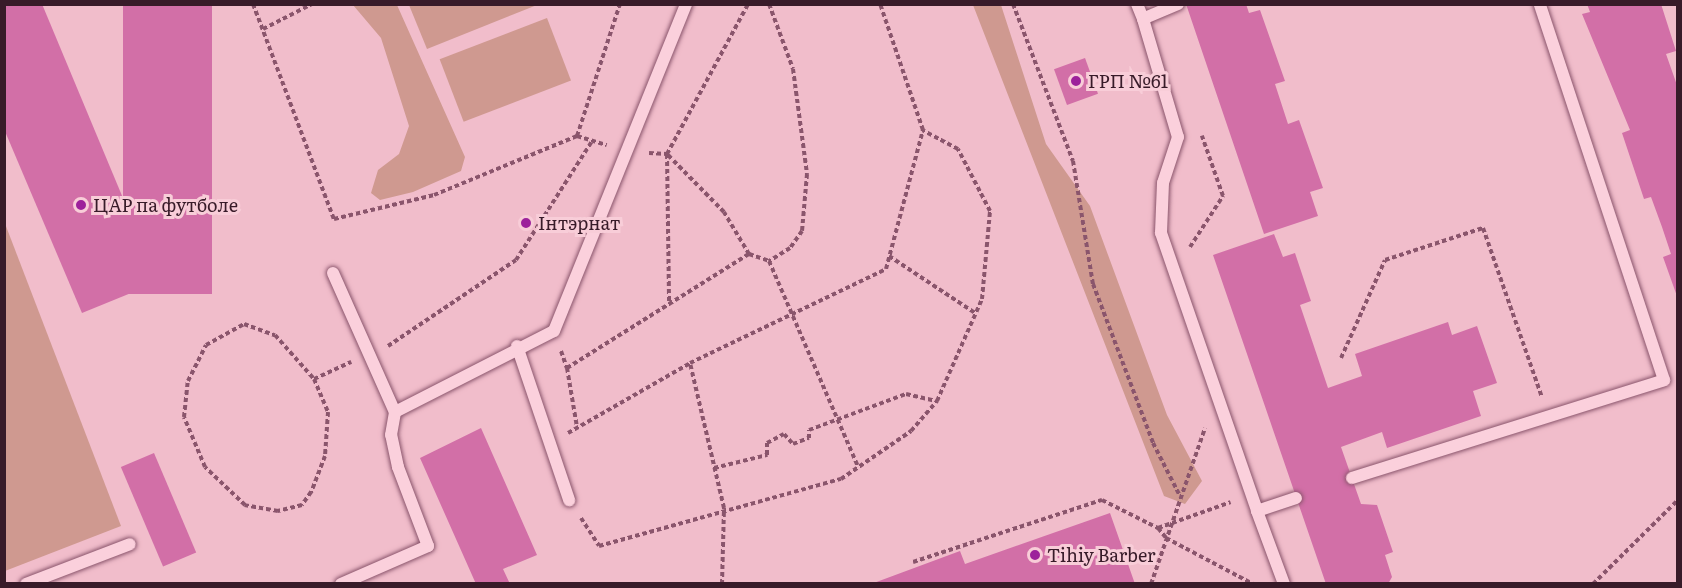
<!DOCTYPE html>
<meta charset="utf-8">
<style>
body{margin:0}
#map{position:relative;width:1682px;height:588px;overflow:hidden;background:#f1bdcb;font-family:Literata,serif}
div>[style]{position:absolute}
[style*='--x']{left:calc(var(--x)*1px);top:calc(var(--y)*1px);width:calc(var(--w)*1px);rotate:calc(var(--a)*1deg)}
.green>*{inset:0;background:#cf9990;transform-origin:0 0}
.building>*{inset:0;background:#d26fa7;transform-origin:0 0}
.path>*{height:4px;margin-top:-2px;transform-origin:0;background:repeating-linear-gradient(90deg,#8a556c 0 4.5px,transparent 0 7.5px)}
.roads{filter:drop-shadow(0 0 2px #8a556c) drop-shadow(0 0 2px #8a556c)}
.service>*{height:12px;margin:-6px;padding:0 6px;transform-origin:6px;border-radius:6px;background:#fbd0dc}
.dots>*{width:16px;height:16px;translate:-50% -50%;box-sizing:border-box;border:3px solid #f8cdd8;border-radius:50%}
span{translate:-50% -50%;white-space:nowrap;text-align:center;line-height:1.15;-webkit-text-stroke:6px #f8cdd8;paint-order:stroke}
.poi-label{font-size:18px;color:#381b29}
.left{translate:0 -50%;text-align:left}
.frame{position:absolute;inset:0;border:6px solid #381b29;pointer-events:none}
</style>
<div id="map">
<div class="green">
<div style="clip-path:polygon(353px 5px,397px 5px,465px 157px,461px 171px,413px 192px,380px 200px,371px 193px,378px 170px,399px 154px,409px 126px,381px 38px)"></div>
<div style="clip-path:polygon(409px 5px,537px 5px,427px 49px)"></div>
<div style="clip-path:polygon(973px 5px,1001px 5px,1046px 144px,1090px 206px,1167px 415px,1202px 481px,1185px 504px,1164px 496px)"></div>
<div style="left:547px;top:18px;width:67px;height:115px;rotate:69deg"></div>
<div style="clip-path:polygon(4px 221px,121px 526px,5px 571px,4px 571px)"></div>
</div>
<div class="building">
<div style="clip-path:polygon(4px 4px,42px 4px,158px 282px,82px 313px,4px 129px)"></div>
<div style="left:123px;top:4px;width:89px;height:290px"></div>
<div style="clip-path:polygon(1186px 4px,1246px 4px,1249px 13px,1260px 10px,1285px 81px,1275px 84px,1288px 124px,1299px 120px,1323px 188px,1310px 192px,1318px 216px,1264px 234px)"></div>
<div style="clip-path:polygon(1587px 4px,1661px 4px,1676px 51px,1666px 54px,1678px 88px,1678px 299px,1663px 257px,1671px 254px,1662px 227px,1651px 197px,1644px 199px,1622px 133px,1630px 130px,1582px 14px,1590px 12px)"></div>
<div style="left:1085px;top:58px;width:38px;height:33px;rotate:70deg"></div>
<div style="clip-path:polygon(1274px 234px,1283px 257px,1295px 253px,1311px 301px,1300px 305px,1328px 388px,1362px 376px,1355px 354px,1448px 322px,1452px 335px,1477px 326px,1497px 383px,1473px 391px,1481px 416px,1387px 448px,1382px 432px,1341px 447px,1361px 504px,1377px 505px,1393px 552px,1385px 555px,1392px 577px,1388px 584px,1326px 584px,1213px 255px)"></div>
<div style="clip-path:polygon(481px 428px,537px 555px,503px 569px,510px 584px,476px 584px,420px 458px)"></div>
<div style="left:154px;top:453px;width:108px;height:36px;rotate:67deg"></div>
<div style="clip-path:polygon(1110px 513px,1135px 584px,871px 584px,960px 551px,965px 564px)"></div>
</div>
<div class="path">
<div style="--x:253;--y:4;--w:230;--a:69.4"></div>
<div style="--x:334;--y:219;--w:103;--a:-13.5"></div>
<div style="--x:434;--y:195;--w:155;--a:-22.4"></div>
<div style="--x:577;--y:136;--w:139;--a:-72"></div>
<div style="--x:769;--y:4;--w:69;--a:69.7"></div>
<div style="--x:793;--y:69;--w:106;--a:82.4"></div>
<div style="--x:807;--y:174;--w:57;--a:95"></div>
<div style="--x:802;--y:231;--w:21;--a:125"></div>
<div style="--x:790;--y:248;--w:25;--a:148"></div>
<div style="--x:769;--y:261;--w:224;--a:66.6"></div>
<div style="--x:1013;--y:4;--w:168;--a:69.1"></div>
<div style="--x:1073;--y:161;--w:125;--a:80.8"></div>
<div style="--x:1093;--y:284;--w:170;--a:69.3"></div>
<div style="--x:1153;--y:443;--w:59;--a:63"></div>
<div style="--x:263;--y:29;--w:55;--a:-27"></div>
<div style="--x:577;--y:136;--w:31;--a:17"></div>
<div style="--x:649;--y:153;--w:18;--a:3"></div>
<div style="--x:667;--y:154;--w:170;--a:-61.6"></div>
<div style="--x:1190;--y:247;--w:61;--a:-57.1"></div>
<div style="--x:1223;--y:196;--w:64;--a:-109.3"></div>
<div style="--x:749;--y:254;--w:21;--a:19"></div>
<div style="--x:889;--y:256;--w:103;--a:33.5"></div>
<div style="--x:388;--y:346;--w:154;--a:-33.9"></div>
<div style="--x:516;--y:260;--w:141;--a:-57.4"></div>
<div style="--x:561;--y:351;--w:18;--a:71"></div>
<div style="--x:567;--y:368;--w:215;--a:-32.1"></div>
<div style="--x:749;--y:254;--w:49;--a:-120.8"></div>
<div style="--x:724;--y:212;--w:81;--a:-134.5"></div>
<div style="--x:667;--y:154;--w:150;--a:89.2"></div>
<div style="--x:1341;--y:358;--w:107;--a:-65.8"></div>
<div style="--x:1385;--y:260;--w:103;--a:-18.1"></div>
<div style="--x:1483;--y:228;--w:179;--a:70.8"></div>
<div style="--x:567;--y:368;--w:60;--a:80.4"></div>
<div style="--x:314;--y:379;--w:36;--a:67"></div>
<div style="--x:328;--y:412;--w:44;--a:93.9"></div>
<div style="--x:325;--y:456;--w:39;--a:111"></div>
<div style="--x:311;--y:492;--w:16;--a:125"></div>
<div style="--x:302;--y:505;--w:25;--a:166"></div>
<div style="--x:278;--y:511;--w:34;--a:-170"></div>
<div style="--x:245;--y:505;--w:55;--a:-136.5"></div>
<div style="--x:205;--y:467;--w:54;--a:-112.8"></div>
<div style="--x:184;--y:417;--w:36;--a:-84"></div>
<div style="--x:188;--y:381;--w:40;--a:-63.4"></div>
<div style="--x:206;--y:345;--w:43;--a:-28.9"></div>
<div style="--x:244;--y:324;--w:33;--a:20"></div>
<div style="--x:275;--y:335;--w:59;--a:48.4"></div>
<div style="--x:314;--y:379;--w:41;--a:-24.7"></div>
<div style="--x:568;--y:433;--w:141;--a:-29.8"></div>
<div style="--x:714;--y:468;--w:55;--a:-13.8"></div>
<div style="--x:767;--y:455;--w:12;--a:-90"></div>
<div style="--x:767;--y:443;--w:19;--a:-28"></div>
<div style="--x:784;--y:434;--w:13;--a:48"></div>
<div style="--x:793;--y:444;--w:17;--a:-21"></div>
<div style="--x:809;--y:438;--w:8;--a:-90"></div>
<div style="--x:809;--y:430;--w:103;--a:-20.4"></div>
<div style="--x:906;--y:394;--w:32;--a:13"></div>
<div style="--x:581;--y:518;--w:33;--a:57"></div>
<div style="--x:599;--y:546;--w:251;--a:-15.5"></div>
<div style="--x:841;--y:479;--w:85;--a:-34.4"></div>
<div style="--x:911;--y:431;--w:40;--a:-49"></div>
<div style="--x:937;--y:401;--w:111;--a:-66.2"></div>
<div style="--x:982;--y:299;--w:88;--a:-84.8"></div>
<div style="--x:990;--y:211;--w:70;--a:-117.3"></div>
<div style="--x:958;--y:149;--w:40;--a:-152"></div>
<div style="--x:1158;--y:528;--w:13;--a:51"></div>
<div style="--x:1166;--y:538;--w:98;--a:27.9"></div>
<div style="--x:913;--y:562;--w:199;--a:-18.2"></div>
<div style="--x:1102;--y:500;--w:63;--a:26.6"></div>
<div style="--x:1158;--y:528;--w:77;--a:-19.6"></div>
<div style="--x:722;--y:584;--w:76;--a:-88.5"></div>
<div style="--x:724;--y:508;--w:149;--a:-103.2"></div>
<div style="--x:690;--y:363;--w:217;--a:-25.6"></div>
<div style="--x:886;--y:269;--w:144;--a:-75.1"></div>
<div style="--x:923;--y:130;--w:133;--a:-108.8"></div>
<div style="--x:1151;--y:584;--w:165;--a:-70.9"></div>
<div style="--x:1593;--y:584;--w:120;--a:-44.7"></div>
</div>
<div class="roads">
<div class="service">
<div style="--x:1137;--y:4;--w:16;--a:68"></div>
<div style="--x:1178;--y:4;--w:38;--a:157"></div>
<div style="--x:1143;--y:19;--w:123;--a:73.5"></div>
<div style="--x:1178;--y:137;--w:48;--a:108.1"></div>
<div style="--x:1163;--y:183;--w:50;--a:92.3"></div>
<div style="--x:1161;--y:233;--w:294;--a:70.9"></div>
<div style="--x:333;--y:273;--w:152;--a:66"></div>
<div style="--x:395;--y:412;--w:178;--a:-27"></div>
<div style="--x:554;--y:331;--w:353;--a:-68"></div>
<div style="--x:517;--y:346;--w:163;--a:71.3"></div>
<div style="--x:1352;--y:478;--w:327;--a:-17.4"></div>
<div style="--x:1664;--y:380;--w:396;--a:-108.3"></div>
<div style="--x:26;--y:584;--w:111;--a:-21"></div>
<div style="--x:341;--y:584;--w:95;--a:-23.6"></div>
<div style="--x:428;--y:546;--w:85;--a:-110.8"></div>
<div style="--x:398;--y:467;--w:33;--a:-102"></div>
<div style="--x:391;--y:435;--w:23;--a:-80"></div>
<div style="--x:1284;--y:584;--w:78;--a:-110.3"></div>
<div style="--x:1257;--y:511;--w:41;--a:-18.4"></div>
</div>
</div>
<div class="dots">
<div style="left:1076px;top:81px;background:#9d219b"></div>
<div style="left:81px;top:205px;background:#9d219b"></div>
<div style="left:526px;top:223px;background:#9d219b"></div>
<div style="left:1035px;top:555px;background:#9d219b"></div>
</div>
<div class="poi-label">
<span class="left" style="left:1088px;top:81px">ГРП №61</span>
<span class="left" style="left:93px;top:205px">ЦАР па футболе</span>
<span class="left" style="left:538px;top:223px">Інтэрнат</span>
<span class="left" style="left:1047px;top:555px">Tihiy Barber</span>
</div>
<div class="frame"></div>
</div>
